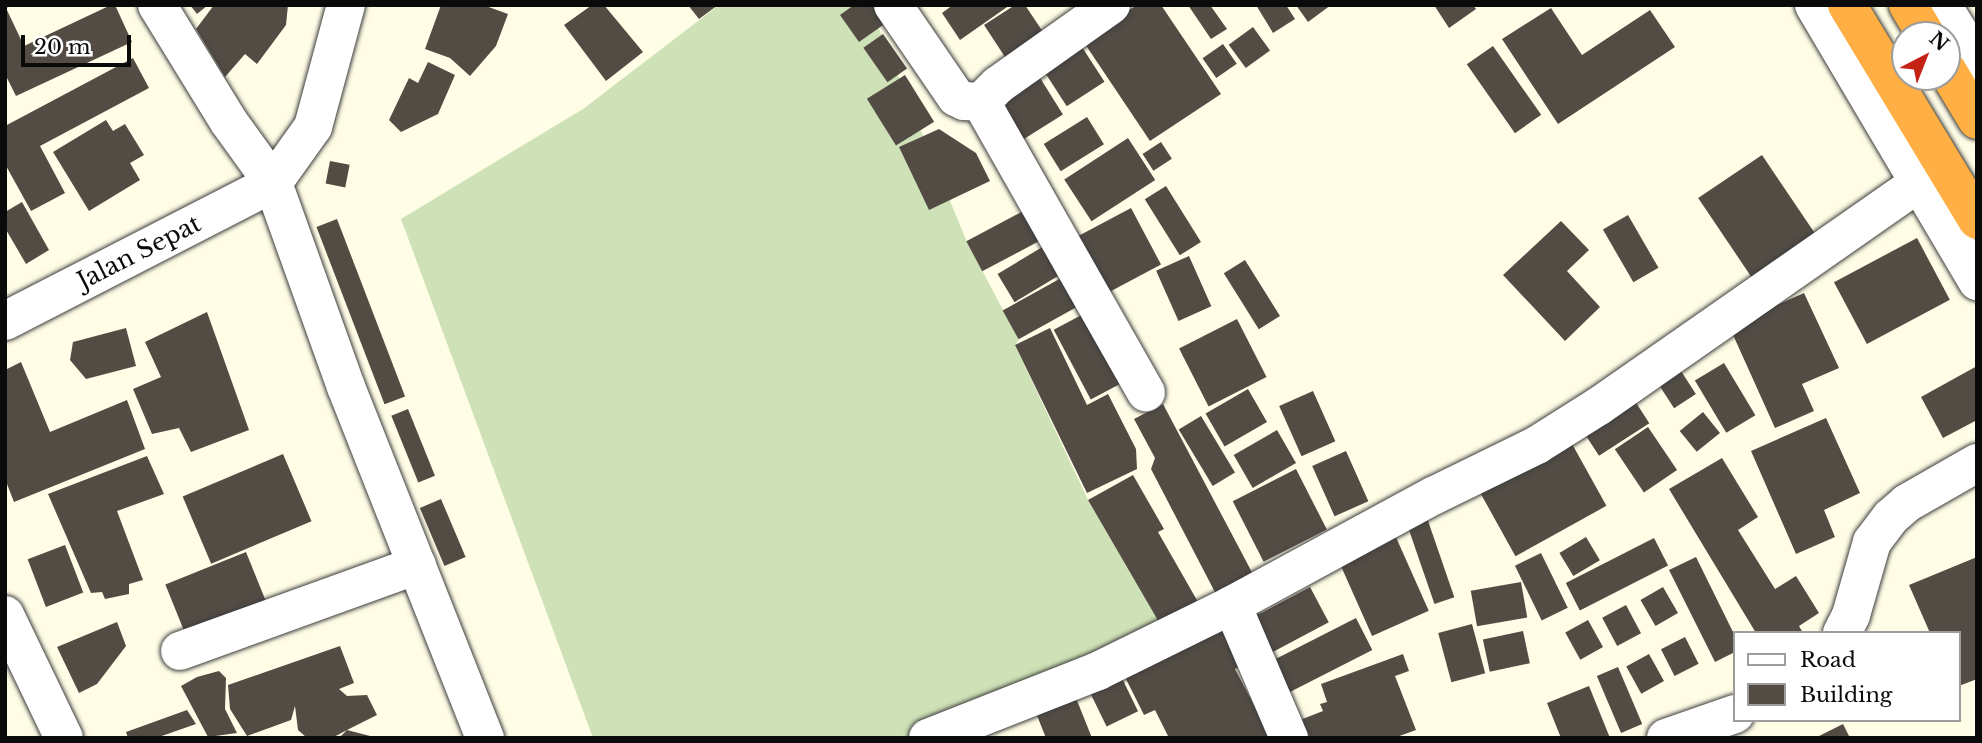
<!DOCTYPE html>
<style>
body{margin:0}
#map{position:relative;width:1982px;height:743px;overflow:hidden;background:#fffde6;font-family:"Libre Baskerville",serif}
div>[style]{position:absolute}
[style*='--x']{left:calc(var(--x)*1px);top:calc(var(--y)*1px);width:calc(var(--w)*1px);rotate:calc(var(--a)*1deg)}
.cemetery>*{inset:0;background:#cfe2b7}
.building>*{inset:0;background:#534c45;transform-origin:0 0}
.roads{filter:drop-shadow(0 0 2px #3d3d3d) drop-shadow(0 0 2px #3d3d3d)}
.minor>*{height:38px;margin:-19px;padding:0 19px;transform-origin:19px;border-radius:19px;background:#fff}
.highway>*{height:38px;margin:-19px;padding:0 19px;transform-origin:19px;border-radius:19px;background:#ffaf44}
span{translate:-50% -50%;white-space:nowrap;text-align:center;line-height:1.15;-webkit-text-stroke:7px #fff;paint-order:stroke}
.street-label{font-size:24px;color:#0a0a0a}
.frame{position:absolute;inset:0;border:7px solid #0a0a0a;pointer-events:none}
.legend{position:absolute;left:1733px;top:631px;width:228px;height:91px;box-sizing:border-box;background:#fff;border:2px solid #9d9d9d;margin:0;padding:9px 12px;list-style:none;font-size:21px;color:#0a0a0a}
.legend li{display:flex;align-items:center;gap:14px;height:35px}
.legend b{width:35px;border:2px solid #9d9d9d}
.north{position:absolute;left:1891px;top:21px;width:70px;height:70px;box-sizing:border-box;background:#fff;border:2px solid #9d9d9d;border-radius:50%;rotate:42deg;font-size:19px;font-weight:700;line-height:28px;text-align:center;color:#0a0a0a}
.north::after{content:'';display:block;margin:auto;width:24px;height:32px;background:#c52216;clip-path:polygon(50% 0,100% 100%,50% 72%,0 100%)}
.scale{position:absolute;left:21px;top:35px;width:110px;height:32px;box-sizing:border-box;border:4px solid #0a0a0a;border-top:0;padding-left:9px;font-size:21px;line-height:24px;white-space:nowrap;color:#0a0a0a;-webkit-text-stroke:5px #fff;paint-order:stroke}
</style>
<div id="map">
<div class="cemetery">
<div style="clip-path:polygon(719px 5px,869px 5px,967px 242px,1019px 340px,1015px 345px,1088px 500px,1160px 624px,945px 738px,593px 738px,401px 219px,583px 109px)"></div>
</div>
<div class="building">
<div style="clip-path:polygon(5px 5px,13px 5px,6px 8px,24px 46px,111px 5px,115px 5px,132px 42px,16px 96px,5px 74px)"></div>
<div style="clip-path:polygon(190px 5px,208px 5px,197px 14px)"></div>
<div style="clip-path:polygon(214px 5px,288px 5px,286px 25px,257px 64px,245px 54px,225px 77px,196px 29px)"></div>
<div style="clip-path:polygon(441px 5px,483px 5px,508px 14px,496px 46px,470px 76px,450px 58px,425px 49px)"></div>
<div style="clip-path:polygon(592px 5px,604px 5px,643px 52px,606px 81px,564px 25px)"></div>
<div style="clip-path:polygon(688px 5px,718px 5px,699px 19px)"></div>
<div style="clip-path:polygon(854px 5px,874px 5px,886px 23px,859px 42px,840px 15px)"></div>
<div style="clip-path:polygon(953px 5px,1010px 5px,960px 40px,942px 13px)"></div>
<div style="clip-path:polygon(1015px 5px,1025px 5px,1043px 32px,1005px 57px,984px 25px)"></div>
<div style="clip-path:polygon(1137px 5px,1161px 5px,1221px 94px,1150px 141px,1083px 41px)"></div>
<div style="clip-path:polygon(1188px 5px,1210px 5px,1227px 29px,1211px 39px)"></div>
<div style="clip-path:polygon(1256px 5px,1286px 5px,1295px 19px,1273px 33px)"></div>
<div style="clip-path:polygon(1296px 5px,1331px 5px,1308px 22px)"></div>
<div style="clip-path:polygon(1434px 5px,1473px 5px,1476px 9px,1449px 28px)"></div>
<div style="clip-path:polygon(1551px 8px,1582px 55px,1650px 10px,1675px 47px,1558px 124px,1502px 39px)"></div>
<div style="left:1253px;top:27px;width:29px;height:30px;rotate:54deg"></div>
<div style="left:883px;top:34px;width:42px;height:24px;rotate:55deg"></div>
<div style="left:1080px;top:44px;width:45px;height:45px;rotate:57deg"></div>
<div style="left:1223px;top:44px;width:24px;height:25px;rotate:55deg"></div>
<div style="left:1493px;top:46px;width:84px;height:32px;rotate:55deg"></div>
<div style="clip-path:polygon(133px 58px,149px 88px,40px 146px,65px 193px,31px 211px,5px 164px,5px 126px)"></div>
<div style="clip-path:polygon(428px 62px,455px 75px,438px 114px,401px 132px,389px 120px,409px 78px,418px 83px)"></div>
<div style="left:1037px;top:73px;width:49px;height:54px;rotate:58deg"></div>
<div style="left:905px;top:75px;width:55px;height:45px;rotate:58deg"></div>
<div style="left:1087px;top:117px;width:32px;height:51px;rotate:58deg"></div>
<div style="clip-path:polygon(106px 120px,113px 131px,125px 124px,144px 155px,130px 163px,140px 180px,89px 211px,53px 152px)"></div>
<div style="clip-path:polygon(939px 129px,976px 153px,990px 181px,929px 210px,899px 147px)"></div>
<div style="left:1128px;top:138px;width:50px;height:76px;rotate:57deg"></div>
<div style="left:1161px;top:142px;width:20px;height:22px;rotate:57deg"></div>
<div style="left:1762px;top:155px;width:99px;height:77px;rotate:56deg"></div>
<div style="left:330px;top:161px;width:20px;height:23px;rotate:11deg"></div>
<div style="left:1166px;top:186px;width:66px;height:25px;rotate:58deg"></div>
<div style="clip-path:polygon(22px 202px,49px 250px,26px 264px,5px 228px,5px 212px)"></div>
<div style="left:1029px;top:208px;width:34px;height:71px;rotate:62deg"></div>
<div style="left:1131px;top:208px;width:64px;height:65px;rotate:62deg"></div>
<div style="left:1628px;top:215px;width:61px;height:29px;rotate:60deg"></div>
<div style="left:337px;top:219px;width:190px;height:22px;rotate:69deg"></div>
<div style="clip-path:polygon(1561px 221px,1589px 250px,1567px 271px,1600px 307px,1565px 341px,1503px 275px)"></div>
<div style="left:1917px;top:238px;width:70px;height:94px;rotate:62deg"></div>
<div style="left:1049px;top:243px;width:33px;height:60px;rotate:59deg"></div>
<div style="left:1189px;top:256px;width:55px;height:36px;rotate:66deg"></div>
<div style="left:1245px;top:260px;width:66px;height:25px;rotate:58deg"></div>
<div style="left:1063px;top:277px;width:33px;height:69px;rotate:61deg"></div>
<div style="clip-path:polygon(1804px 293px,1839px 368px,1802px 384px,1814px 411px,1775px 428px,1729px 326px)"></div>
<div style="left:1089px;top:311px;width:79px;height:40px;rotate:62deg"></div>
<div style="clip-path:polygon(207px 312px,249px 430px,191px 452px,179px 428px,152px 434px,133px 389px,161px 377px,145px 342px)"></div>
<div style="left:1237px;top:319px;width:65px;height:65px;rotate:63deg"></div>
<div style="clip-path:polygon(126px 328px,136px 366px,86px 379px,70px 360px,73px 342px)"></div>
<div style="clip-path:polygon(1050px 328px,1087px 405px,1108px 394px,1136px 449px,1137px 469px,1087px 493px,1015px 345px)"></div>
<div style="clip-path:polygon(21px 362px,50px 432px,127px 400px,145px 449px,14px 502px,5px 479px,5px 370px)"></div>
<div style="left:1724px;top:363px;width:61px;height:34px;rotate:59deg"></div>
<div style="clip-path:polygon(1977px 366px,1977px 420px,1943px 438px,1921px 397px)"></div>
<div style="left:1679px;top:368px;width:31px;height:26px;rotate:57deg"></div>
<div style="left:1248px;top:389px;width:38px;height:49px;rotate:60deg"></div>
<div style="left:1313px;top:391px;width:55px;height:37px;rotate:66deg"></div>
<div style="left:1633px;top:398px;width:30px;height:60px;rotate:57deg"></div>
<div style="clip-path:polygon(1163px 404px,1255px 578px,1218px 598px,1151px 469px,1155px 458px,1134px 419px)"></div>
<div style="left:408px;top:409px;width:72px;height:18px;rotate:68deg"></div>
<div style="left:1703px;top:412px;width:27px;height:30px;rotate:51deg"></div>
<div style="left:1201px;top:416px;width:66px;height:26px;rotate:59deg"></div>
<div style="clip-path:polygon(1826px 418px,1860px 493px,1824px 510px,1835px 537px,1796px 554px,1751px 451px)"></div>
<div style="left:1648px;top:427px;width:52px;height:40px;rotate:56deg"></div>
<div style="left:1277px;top:430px;width:38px;height:50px;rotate:60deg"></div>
<div style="left:1571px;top:442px;width:73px;height:104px;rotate:61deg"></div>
<div style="left:1346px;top:451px;width:55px;height:37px;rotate:66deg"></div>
<div style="left:283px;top:454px;width:73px;height:109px;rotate:67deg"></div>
<div style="clip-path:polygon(147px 456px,164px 494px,117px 511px,143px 580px,129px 584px,129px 594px,105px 599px,102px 592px,91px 593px,48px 494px)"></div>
<div style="clip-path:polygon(1722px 458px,1758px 517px,1738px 530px,1775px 589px,1796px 576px,1819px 613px,1799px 626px,1803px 633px,1756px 633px,1669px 489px)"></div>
<div style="left:1296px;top:469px;width:68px;height:71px;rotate:63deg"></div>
<div style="clip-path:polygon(1133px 475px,1164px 529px,1158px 532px,1198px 602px,1160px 624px,1088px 500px)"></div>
<div style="left:441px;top:499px;width:63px;height:23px;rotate:67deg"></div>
<div style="left:1426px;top:515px;width:87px;height:21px;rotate:71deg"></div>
<div style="left:1395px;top:535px;width:83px;height:62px;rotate:66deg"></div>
<div style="left:1586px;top:537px;width:27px;height:31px;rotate:59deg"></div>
<div style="left:1654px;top:538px;width:31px;height:99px;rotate:63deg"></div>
<div style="left:65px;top:545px;width:51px;height:40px;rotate:69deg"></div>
<div style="left:246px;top:552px;width:62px;height:87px;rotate:68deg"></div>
<div style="left:1541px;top:553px;width:61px;height:29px;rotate:64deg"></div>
<div style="clip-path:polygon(1696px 557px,1735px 636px,1735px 652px,1715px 662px,1669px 570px)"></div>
<div style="clip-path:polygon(1977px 557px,1977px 679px,1959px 686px,1959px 633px,1930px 633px,1909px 585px)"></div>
<div style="left:1521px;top:582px;width:36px;height:51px;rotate:80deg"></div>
<div style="left:1310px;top:587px;width:40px;height:65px;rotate:62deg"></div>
<div style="left:1663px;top:587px;width:30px;height:26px;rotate:60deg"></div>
<div style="left:1626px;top:605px;width:32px;height:27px;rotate:62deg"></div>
<div style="clip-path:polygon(1219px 618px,1243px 665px,1235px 669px,1271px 738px,1169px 738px,1155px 710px,1144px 715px,1120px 667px)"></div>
<div style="left:1356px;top:618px;width:36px;height:93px;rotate:63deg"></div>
<div style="left:1588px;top:620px;width:31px;height:26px;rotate:61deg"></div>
<div style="clip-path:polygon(117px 622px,126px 646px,97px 684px,79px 693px,57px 647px)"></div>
<div style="left:1472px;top:624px;width:51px;height:35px;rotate:75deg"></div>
<div style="left:1523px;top:631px;width:33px;height:41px;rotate:78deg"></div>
<div style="left:1685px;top:637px;width:30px;height:27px;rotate:63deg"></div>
<div style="clip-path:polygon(340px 646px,354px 683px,339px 689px,347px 696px,367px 695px,377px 715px,347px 730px,378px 738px,339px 738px,347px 730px,332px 738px,307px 738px,298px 730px,295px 706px,291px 720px,247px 736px,230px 709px,228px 685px)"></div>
<div style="clip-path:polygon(1403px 654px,1409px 671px,1395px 676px,1416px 730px,1394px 738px,1306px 738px,1300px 720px,1323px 711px,1320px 704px,1327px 702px,1321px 684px)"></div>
<div style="left:1649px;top:654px;width:31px;height:26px;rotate:61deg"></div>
<div style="left:1618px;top:667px;width:62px;height:23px;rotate:67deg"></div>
<div style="left:1117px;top:668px;width:48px;height:35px;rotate:64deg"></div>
<div style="clip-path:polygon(219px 671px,226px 678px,225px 709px,237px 733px,208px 737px,181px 686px,197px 677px)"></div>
<div style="clip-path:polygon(1589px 686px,1610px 738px,1561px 738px,1547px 703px)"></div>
<div style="clip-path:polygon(1076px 698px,1092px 738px,1046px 738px,1036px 713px)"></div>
<div style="clip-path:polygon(187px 710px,196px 724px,156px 738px,128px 738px,126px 732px)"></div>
<div style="clip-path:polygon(1843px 724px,1850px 738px,1815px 738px)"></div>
</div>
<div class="roads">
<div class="minor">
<div style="--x:157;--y:5;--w:137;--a:58.4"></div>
<div style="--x:229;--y:122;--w:75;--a:54.2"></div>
<div style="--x:273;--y:183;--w:217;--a:70.3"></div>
<div style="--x:346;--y:387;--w:378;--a:68.4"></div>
<div style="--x:893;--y:5;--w:112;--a:55.6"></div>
<div style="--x:956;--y:97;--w:9;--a:27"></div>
<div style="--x:964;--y:101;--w:17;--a:3"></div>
<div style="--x:1111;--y:5;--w:138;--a:144.7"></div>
<div style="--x:998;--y:85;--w:24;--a:135"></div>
<div style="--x:981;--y:102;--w:334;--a:60.4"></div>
<div style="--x:1814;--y:5;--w:321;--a:59.4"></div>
<div style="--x:1942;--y:5;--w:67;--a:58.4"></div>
<div style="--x:5;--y:321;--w:301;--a:-27.2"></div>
<div style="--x:273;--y:183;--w:69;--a:-54.5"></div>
<div style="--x:313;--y:127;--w:126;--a:-74.9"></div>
<div style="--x:1232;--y:605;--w:145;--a:66.8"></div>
<div style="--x:5;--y:615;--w:136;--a:64.4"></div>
<div style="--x:1842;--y:633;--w:20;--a:-63"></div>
<div style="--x:1851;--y:615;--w:76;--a:-74"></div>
<div style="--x:1872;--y:542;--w:31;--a:-53"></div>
<div style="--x:1891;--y:517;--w:21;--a:-41"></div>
<div style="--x:1907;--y:503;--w:81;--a:-29.7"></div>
<div style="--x:180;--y:651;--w:252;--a:-19.9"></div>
<div style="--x:928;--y:738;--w:183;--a:-21.5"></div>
<div style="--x:1098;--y:671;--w:149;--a:-26.2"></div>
<div style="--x:1232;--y:605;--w:229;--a:-28.5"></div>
<div style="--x:1433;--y:496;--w:116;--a:-26.1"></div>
<div style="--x:1537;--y:445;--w:73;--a:-32.2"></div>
<div style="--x:1599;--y:406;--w:390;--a:-34.9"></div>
<div style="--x:1666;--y:738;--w:73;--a:-19.2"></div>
</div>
<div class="highway">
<div style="--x:1847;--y:5;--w:251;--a:58.8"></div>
<div style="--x:1908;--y:5;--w:35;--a:59"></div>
<div style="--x:1947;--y:70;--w:58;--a:59"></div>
</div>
</div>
<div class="street-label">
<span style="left:139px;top:252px;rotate:-27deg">Jalan Sepat</span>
</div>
<div class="frame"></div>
<ul class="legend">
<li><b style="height:9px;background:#fff"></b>Road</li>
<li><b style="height:19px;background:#534c45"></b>Building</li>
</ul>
<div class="north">N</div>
<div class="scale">20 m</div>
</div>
